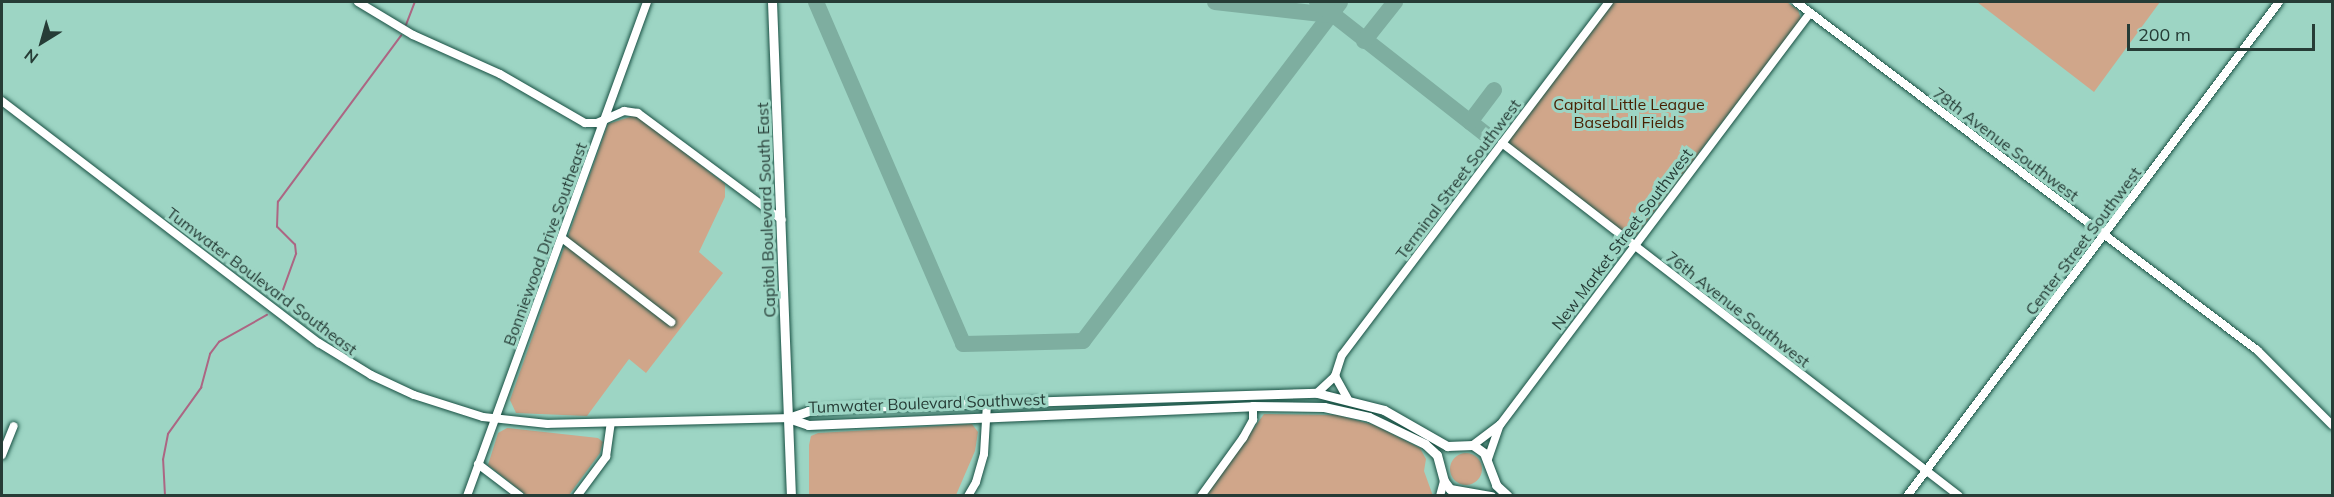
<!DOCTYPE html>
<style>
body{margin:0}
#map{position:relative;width:2334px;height:497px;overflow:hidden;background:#9dd5c4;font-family:Mulish,sans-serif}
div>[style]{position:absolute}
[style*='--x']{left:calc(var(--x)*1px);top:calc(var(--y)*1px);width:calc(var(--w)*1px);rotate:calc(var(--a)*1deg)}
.green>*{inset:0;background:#d0a68a}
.round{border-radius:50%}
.stream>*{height:1.5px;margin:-0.75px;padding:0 0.75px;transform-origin:0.75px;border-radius:0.75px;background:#ac6683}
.taxiway>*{height:16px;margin:-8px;padding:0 8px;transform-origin:8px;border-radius:8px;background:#7eaea0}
.roads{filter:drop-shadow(0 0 2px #185043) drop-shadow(0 0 2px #185043)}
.minor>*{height:8px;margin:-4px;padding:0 4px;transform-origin:4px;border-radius:4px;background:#fff}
.major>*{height:9px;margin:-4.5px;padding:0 4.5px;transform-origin:4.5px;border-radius:4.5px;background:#fff}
span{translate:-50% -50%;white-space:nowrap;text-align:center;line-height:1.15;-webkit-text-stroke:6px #9dd5c4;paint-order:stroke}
.park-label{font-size:16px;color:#481f00}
.street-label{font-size:16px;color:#263c36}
.frame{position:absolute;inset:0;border:3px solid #263c36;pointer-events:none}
.north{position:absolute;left:12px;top:12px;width:60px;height:60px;-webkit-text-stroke:4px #9dd5c4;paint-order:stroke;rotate:217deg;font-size:16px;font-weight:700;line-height:24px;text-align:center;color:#263c36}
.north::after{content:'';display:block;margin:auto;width:21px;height:27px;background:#263c36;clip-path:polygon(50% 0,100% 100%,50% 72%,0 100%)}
.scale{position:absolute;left:2127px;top:24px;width:188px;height:27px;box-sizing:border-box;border:3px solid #263c36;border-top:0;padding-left:8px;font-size:18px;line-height:21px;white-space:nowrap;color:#263c36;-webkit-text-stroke:4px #9dd5c4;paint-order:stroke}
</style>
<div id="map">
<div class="green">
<div style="clip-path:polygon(1614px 2px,1787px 2px,1798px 10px,1801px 19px,1633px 239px,1507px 142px)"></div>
<div style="clip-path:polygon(1977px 2px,2160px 2px,2094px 92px)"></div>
<div style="clip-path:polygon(636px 115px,725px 184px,725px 197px,699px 252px,723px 273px,646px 373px,629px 359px,587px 416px,516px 413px,510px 400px,608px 124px)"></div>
<div style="clip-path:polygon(1264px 414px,1337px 415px,1374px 425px,1420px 448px,1426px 459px,1424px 471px,1433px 496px,1206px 496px)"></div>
<div style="clip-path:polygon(972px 424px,978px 432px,975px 451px,956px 495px,809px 495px,809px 445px,811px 436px,818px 433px)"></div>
<div style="clip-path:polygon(507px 428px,598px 438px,603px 442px,600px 453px,569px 495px,526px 495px,488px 465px,498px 433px)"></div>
<div class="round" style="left:1450px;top:453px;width:32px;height:32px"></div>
</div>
<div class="stream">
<div style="--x:406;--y:25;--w:25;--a:-69"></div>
<div style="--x:279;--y:301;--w:50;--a:-70.1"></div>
<div style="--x:296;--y:254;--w:9;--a:-96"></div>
<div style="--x:295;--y:245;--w:25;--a:-135"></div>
<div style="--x:277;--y:227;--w:25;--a:-88"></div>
<div style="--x:278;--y:202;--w:207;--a:-53.5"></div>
<div style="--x:165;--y:496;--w:36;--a:-93"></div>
<div style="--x:163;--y:460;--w:26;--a:-79"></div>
<div style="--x:168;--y:434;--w:57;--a:-54.3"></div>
<div style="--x:201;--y:388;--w:35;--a:-75"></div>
<div style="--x:210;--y:354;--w:15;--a:-53"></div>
<div style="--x:219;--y:342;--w:55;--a:-29.4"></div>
</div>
<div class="taxiway">
<div style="--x:816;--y:2;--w:372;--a:66.7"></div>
<div style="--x:963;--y:344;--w:120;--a:-1.4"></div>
<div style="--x:1083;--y:341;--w:425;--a:-52.8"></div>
<div style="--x:1215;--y:2;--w:116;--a:6.4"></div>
<div style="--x:1317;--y:2;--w:217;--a:38.1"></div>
<div style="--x:1364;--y:41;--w:50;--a:-51.5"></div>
<div style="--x:1470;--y:122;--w:40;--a:-53"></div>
</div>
<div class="roads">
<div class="minor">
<div style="--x:358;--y:2;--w:64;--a:31"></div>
<div style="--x:413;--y:35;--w:95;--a:24.1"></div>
<div style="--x:500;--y:74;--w:98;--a:30"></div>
<div style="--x:585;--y:123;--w:12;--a:0"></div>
<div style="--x:597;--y:123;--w:30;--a:-24"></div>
<div style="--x:624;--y:111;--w:14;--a:8"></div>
<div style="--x:638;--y:113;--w:179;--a:36.6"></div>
<div style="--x:1796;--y:2;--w:578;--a:37.05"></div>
<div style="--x:2257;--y:350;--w:106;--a:45"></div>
<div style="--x:2;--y:101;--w:399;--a:37.4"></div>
<div style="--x:319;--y:343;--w:61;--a:31.6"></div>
<div style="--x:371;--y:375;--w:47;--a:24.9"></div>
<div style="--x:414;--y:395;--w:72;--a:17.7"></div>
<div style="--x:483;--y:417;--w:65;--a:6.1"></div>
<div style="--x:548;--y:424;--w:240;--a:-1.4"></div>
<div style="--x:1502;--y:143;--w:577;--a:37.68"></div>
<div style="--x:562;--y:238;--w:138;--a:37.6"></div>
<div style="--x:1335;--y:376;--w:26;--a:61"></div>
<div style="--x:1317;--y:393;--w:25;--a:-43"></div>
<div style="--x:1335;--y:376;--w:22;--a:-72"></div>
<div style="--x:1342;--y:355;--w:443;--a:-52.9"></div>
<div style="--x:1473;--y:445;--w:34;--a:-37"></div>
<div style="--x:2;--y:455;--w:31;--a:-68"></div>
<div style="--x:1488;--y:459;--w:36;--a:-71"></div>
<div style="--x:1500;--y:425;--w:516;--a:-53.04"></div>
<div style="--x:478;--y:464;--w:53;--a:37.3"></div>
<div style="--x:467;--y:496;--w:526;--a:-69.98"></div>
<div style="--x:577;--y:496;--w:49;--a:-53.4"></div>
<div style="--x:606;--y:457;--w:34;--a:-82"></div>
<div style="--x:968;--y:496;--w:16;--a:-60"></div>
<div style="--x:976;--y:482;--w:29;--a:-74"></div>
<div style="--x:984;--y:454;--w:51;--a:-86.6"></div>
<div style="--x:1201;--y:496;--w:72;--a:-54.1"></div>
<div style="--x:1243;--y:438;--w:21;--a:-61"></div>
<div style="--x:1253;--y:420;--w:14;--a:-90"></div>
<div style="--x:1440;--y:496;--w:16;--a:-75"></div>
<div style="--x:1907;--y:496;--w:618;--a:-53.02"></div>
</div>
<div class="major">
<div style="--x:772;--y:2;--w:494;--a:87.8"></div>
<div style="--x:788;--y:418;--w:21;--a:-19"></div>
<div style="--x:808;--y:411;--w:53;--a:-4.3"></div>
<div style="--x:861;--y:407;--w:456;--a:-1.8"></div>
<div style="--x:1317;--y:393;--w:69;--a:14.2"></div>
<div style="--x:1384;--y:410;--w:73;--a:29.7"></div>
<div style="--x:1447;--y:446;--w:26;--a:-2"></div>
<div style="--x:1473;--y:445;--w:14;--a:36"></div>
<div style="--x:1484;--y:453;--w:34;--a:69"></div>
<div style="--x:1496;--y:485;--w:16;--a:43"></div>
<div style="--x:788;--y:418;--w:21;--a:19"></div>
<div style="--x:808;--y:425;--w:445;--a:-2.4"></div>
<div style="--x:1253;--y:406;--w:71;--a:0.8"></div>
<div style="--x:1324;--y:407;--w:46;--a:12.5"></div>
<div style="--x:1369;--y:417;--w:62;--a:25.7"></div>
<div style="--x:1425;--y:444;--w:16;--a:43"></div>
<div style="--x:1437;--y:455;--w:27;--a:75"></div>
<div style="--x:1444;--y:481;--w:10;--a:53"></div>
<div style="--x:1450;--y:489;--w:42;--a:9.7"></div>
</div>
</div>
<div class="park-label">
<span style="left:1629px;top:113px">Capital Little League<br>Baseball Fields</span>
</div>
<div class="street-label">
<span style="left:2006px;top:144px;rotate:37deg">78th Avenue Southwest</span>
<span style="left:1458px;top:179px;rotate:-53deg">Terminal Street Southwest</span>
<span style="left:766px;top:210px;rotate:-92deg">Capitol Boulevard South East</span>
<span style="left:1622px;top:239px;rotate:-53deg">New Market Street Southwest</span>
<span style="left:2083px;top:241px;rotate:-53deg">Center Street Southwest</span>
<span style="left:545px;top:244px;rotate:-70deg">Bonniewood Drive Southeast</span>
<span style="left:262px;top:281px;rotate:37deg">Tumwater Boulevard Southeast</span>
<span style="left:1738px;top:309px;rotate:38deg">76th Avenue Southwest</span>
<span style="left:927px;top:403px;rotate:-2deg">Tumwater Boulevard Southwest</span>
</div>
<div class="frame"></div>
<div class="north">N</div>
<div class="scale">200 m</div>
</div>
